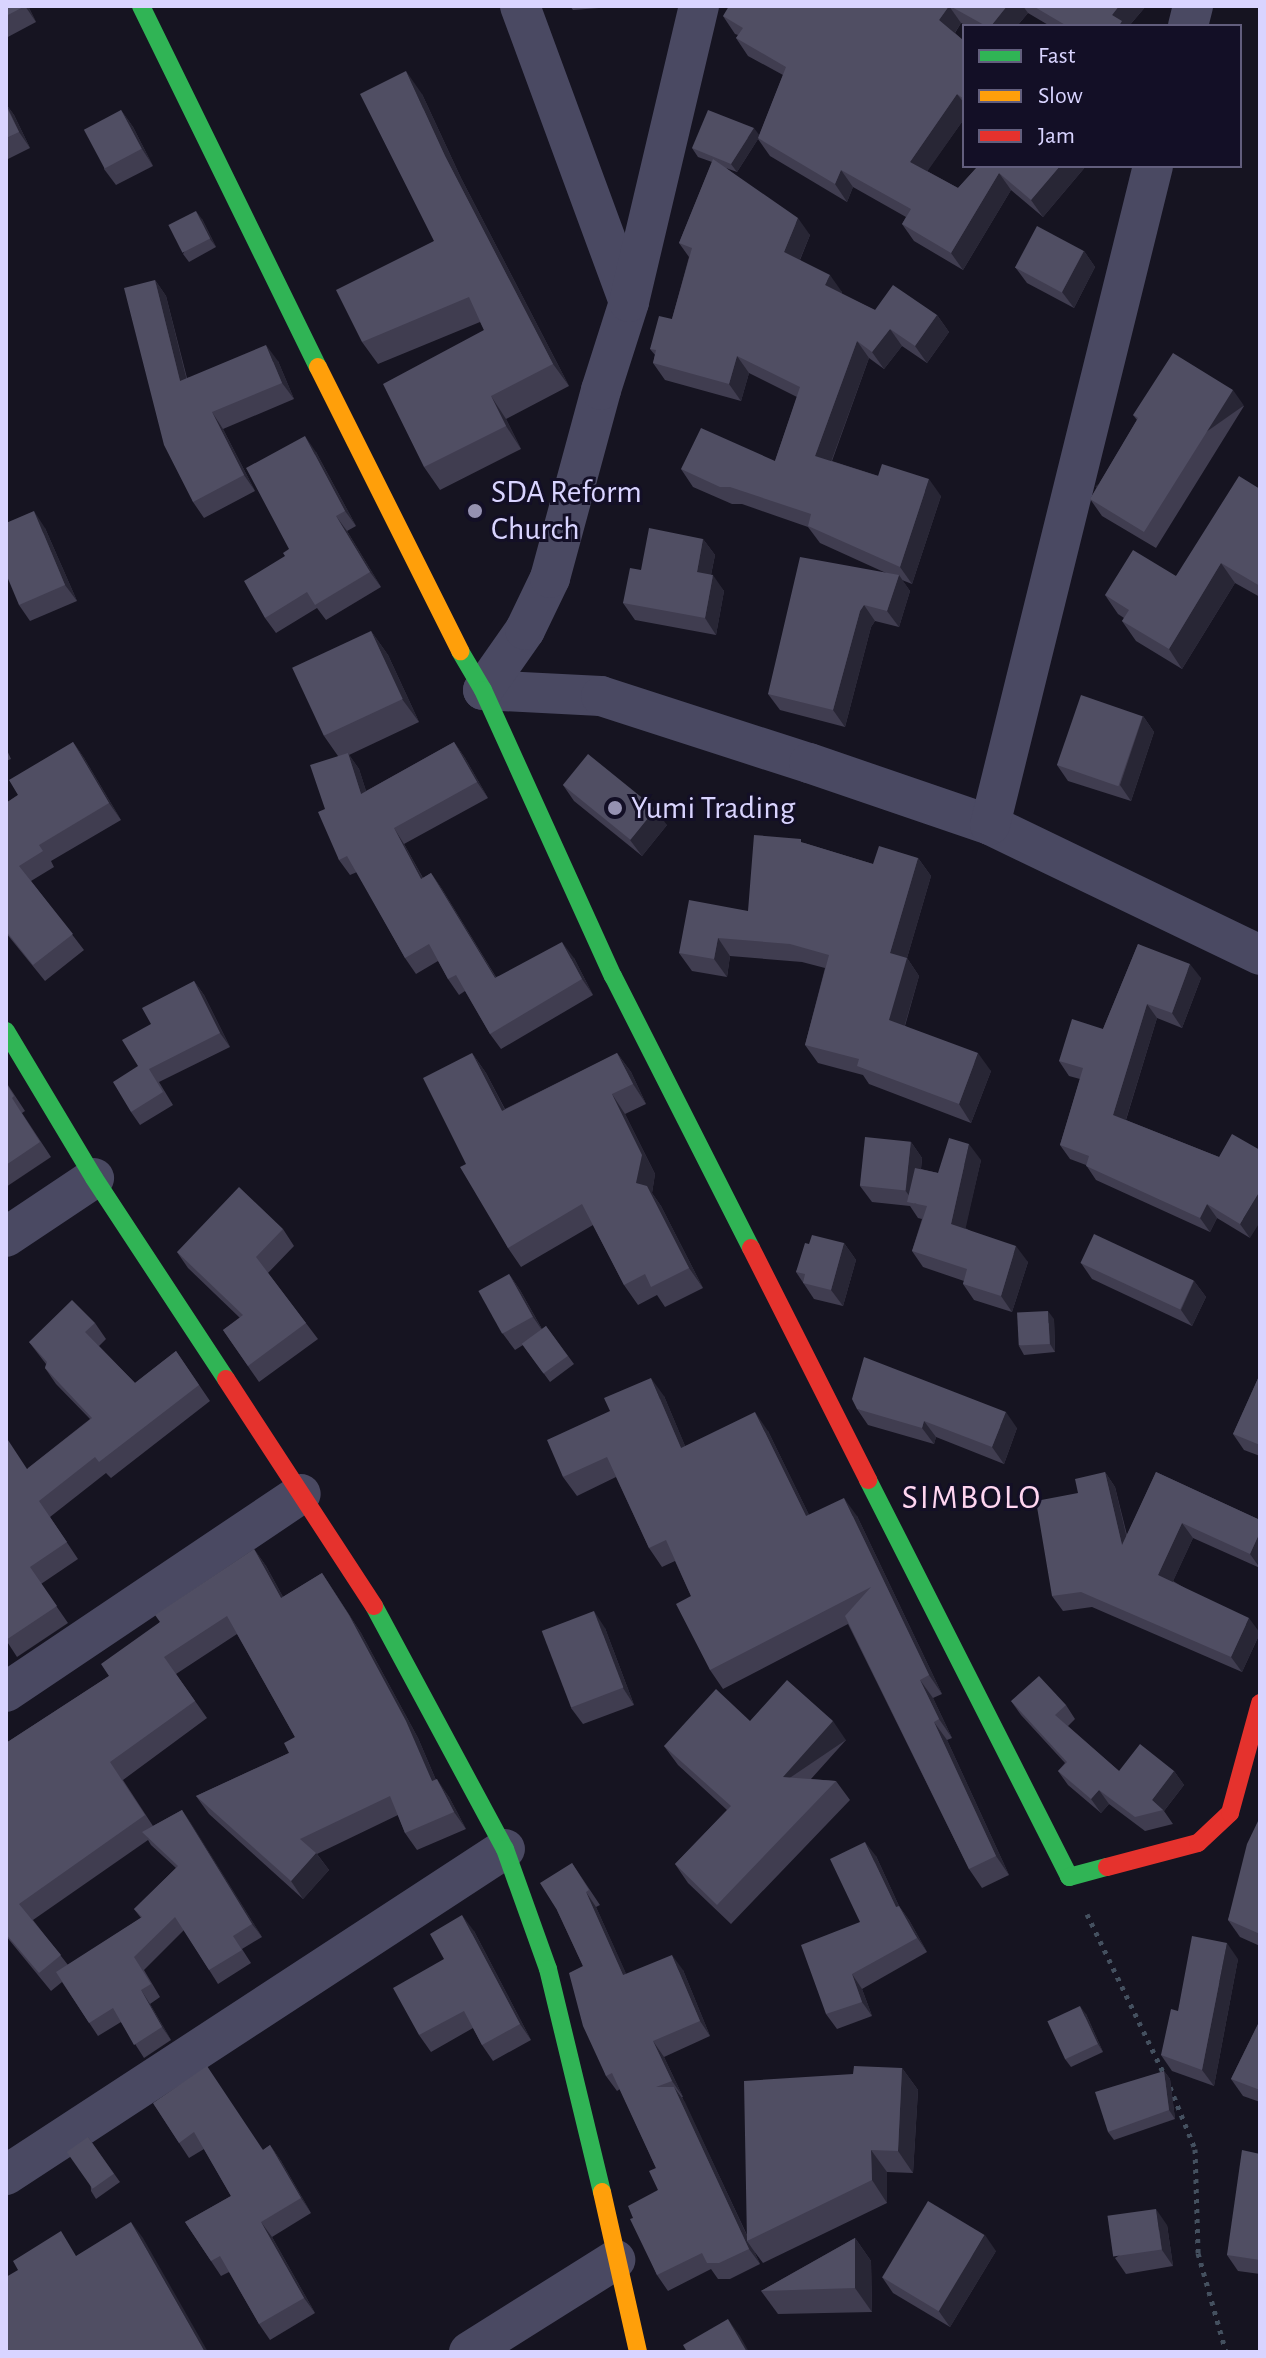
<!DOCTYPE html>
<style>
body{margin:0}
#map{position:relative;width:1266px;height:2358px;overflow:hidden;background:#161421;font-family:"Alegreya Sans",sans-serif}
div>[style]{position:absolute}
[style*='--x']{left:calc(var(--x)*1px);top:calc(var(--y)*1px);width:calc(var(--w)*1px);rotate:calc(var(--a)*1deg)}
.path>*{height:5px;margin-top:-2.5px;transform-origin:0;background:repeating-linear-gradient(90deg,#44505f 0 4px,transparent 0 10px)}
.street>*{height:40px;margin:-20px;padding:0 20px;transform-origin:20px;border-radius:20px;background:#4a4962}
.fast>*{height:18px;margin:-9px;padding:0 9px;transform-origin:9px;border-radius:9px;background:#30b455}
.slow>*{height:18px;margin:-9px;padding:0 9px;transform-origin:9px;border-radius:9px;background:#ff9f0a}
.jam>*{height:18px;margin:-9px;padding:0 9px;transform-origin:9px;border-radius:9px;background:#e5322d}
.wall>*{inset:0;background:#403d50}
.shaded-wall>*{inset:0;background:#282635;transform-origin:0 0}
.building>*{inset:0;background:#504e63;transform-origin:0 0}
.dots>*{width:22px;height:22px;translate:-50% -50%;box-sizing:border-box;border:4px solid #130f26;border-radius:50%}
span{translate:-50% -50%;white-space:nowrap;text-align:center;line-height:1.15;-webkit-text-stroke:6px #130f26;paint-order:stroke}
.poi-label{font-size:32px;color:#d9d4ff}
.left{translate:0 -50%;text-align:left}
.neighbourhood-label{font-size:34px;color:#ffd6f0;letter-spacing:2px}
.frame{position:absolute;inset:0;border:8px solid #d9d4ff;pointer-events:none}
.legend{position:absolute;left:962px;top:24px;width:280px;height:144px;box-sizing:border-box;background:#130f26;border:2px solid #625e7d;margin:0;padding:10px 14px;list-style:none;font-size:24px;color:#d9d4ff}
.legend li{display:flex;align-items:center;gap:16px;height:40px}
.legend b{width:40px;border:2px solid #625e7d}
</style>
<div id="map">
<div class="path">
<div style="--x:1087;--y:1914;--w:178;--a:64.3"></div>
<div style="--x:1170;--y:2087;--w:67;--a:68"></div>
<div style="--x:1195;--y:2149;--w:104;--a:88.3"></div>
<div style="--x:1198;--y:2253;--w:103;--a:74.2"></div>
</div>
<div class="street">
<div style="--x:520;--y:6;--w:315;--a:69.8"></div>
<div style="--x:1188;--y:26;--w:21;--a:-76"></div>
<div style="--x:483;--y:690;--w:118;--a:2.9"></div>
<div style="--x:601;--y:696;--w:219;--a:17.9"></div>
<div style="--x:809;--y:763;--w:191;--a:18.9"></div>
<div style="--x:990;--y:825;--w:300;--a:25.7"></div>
<div style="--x:483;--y:690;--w:73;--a:-55"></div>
<div style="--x:525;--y:630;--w:58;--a:-64.3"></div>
<div style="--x:550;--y:578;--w:195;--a:-74.8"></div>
<div style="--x:601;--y:390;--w:92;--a:-72.3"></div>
<div style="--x:629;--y:302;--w:304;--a:-76.7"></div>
<div style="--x:990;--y:825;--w:679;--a:-76.11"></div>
<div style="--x:6;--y:1237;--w:106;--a:-33.8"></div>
<div style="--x:6;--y:1692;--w:355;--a:-33.9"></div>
<div style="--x:6;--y:2175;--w:596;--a:-33.16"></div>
<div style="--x:469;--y:2352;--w:173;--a:-32.2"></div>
</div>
<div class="fast">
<div style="--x:141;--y:6;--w:402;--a:63.9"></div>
<div style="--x:460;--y:651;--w:45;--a:59.5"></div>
<div style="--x:483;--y:690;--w:314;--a:65.6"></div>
<div style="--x:613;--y:976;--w:305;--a:63.1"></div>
<div style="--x:6;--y:1031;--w:171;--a:59.1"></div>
<div style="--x:94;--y:1178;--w:240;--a:56.7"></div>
<div style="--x:868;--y:1480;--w:445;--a:63.1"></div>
<div style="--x:1069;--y:1877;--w:39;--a:-15"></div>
<div style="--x:374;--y:1606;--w:276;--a:61.7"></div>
<div style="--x:505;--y:1849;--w:127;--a:70.3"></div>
<div style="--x:548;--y:1969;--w:229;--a:76.4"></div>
</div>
<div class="slow">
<div style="--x:318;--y:367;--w:318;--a:63.4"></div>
<div style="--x:602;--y:2192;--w:164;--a:77.3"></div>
</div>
<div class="jam">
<div style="--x:751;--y:1248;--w:260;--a:63.2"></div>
<div style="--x:226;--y:1379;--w:271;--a:56.9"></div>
<div style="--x:1107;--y:1867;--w:94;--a:-14.8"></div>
<div style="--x:1198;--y:1843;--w:44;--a:-43.2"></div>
<div style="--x:1230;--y:1813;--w:114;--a:-74.7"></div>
</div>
<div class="wall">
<div style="clip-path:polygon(6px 6px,28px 6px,36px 22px,6px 38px)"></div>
<div style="clip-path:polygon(570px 6px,625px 6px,573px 10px)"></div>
<div style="clip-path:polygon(806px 6px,1146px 6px,1129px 26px,1050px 26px,1028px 13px,1017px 26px,967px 26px,961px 23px,955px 33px,964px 41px,964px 119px,927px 171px,958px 188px,978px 166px,1086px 166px,1043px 217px,1011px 190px,963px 270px,914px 241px,902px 224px,906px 217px,853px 187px,847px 202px,770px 156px,758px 139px,737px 172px,726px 168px,810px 235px,800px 260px,842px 292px,841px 294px,875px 310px,937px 315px,949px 332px,927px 363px,902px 346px,884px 369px,869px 358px,832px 461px,941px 496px,912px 584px,902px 580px,910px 591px,899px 627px,875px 621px,871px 627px,845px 727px,780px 710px,768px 694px,886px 573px,820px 543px,808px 527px,742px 504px,732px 504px,693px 487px,681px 469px,775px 461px,797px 397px,749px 373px,741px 401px,665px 380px,653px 363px,655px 355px,650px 349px,672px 319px,689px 257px,679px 243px,712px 162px,698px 157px,692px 148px,759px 136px,783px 75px,748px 56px,736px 38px,738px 35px,735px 34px,723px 16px)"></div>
<div style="clip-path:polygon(422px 94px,461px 178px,569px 386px,506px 419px,521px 449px,440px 490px,424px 467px,484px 330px,480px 322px,378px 364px,362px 342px,434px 241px)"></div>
<div style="clip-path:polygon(6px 104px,14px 115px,30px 148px,6px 160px)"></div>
<div style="clip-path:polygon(121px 110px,133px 127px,153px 166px,116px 185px,104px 169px)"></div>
<div style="clip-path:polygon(202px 219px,216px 247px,189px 262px,183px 254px)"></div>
<div style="clip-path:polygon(1084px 251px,1095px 267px,1074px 308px,1027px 283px,1015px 267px)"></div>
<div style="clip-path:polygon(155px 280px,166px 296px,187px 378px,278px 361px,294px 399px,223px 429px,255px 491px,204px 518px,193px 502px)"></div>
<div style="clip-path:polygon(1244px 406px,1156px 548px,1102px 516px,1090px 499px,1137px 420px,1133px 415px)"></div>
<div style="clip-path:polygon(316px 452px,356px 526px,347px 531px,381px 587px,326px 620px,317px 608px,276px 633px,265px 618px,285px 556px,289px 549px)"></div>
<div style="clip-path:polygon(1260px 489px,1260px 597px,1235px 583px,1182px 669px,1136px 641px,1122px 621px,1124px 618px,1118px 614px,1105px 595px,1176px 576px)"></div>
<div style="clip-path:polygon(45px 528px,77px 601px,30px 621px,19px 605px)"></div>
<div style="clip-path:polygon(703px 539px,715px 555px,711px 575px,724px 591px,716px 635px,635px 620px,623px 603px,641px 570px)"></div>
<div style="clip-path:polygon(371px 631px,388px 655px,419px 722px,349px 755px,359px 769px,366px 791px,454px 742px,465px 758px,488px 798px,404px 844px,423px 878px,431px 873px,442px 889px,496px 977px,574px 958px,593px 995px,501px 1049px,490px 1034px,465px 991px,459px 995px,448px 979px,438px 961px,416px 974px,405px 958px,357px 872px,350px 875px,339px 860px,325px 809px,338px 756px,324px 736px)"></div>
<div style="clip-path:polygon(1143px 716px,1154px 732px,1131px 801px,1068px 781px,1057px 765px)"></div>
<div style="clip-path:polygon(73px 742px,84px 758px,121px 820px,51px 861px,54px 867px,31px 881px,84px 950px,45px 981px,6px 933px,6px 803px,18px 795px)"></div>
<div style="clip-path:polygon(6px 748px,11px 759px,6px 761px)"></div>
<div style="clip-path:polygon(563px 785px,667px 825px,642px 856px,574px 801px)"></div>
<div style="clip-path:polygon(804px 843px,873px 864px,918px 858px,931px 876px,907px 958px,919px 976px,905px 1026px,991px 1071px,971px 1123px,869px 1084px,863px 1075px,818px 1063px,805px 1045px,825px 968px,802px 962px,730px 956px,727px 977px,692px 971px,679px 953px,748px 911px)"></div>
<div style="clip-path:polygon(1138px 944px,1201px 978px,1182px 1028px,1157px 1018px,1126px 1120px,1219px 1157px,1250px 1238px,1217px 1218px,1210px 1232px,1096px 1180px,1086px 1165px,1070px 1159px,1060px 1145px,1080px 1079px,1069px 1076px,1059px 1061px,1103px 1029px)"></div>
<div style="clip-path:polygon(194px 981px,204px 995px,230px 1047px,159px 1082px,173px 1105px,140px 1125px,131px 1112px,138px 1066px,151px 1024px)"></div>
<div style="clip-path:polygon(472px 1053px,486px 1073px,505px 1109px,617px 1053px,631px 1072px,646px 1104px,625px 1114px,655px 1174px,652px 1193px,661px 1206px,703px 1288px,665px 1307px,657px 1295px,638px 1305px,624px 1285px,593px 1225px,521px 1267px,508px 1248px,466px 1164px)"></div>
<div style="clip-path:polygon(6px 1082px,25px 1111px,22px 1113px,51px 1157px,6px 1187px)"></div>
<div style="clip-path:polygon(911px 1142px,922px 1158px,921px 1169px,938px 1173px,981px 1160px,965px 1228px,1028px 1262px,1012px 1312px,974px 1300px,963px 1284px,964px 1281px,923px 1267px,912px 1251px,922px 1219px,918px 1218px,910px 1206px,872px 1202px,860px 1186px)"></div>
<div style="clip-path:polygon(283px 1229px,294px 1246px,268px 1273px,318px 1339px,259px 1382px,223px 1330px,240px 1318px,188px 1268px,177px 1252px)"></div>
<div style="clip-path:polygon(844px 1243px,856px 1260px,843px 1306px,814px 1299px,796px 1272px,809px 1244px)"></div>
<div style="clip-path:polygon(1081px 1263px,1194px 1281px,1206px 1297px,1192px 1326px,1092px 1279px)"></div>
<div style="clip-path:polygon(509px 1274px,520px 1290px,542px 1329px,546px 1326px,574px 1364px,550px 1382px,523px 1345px,515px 1350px,503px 1334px)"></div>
<div style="clip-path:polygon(1054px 1319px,1055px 1352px,1024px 1355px,1019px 1346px)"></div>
<div style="clip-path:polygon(95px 1323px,106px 1339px,99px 1346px,135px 1383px,176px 1351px,210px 1401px,111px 1478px,106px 1473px,50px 1517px,78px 1559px,41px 1584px,68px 1623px,17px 1657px,6px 1640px,28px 1468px,90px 1419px,56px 1384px,45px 1368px,46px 1364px,29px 1342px)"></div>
<div style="clip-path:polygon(1260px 1374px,1260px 1456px,1244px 1450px,1233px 1434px)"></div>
<div style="clip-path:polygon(664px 1396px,685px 1446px,768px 1431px,809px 1515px,857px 1516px,942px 1694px,933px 1698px,952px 1738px,947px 1740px,1009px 1875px,982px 1888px,969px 1869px,848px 1624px,723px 1689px,710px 1670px,691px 1596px,675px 1561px,662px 1567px,649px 1548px,616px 1477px,577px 1496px,563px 1477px)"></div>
<div style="clip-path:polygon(857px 1409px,1017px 1428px,1004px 1464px,936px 1437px,934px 1444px,868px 1425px)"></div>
<div style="clip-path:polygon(1105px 1472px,1115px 1487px,1127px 1535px,1156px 1472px,1260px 1520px,1260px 1568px,1193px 1538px,1173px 1581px,1260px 1633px,1242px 1672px,1092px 1607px,1063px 1611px,1052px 1596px,1078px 1493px)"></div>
<div style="clip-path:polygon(evenodd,254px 1549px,266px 1566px,283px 1597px,322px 1573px,361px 1633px,418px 1738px,436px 1780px,449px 1797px,466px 1829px,417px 1850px,405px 1833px,398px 1815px,317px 1854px,329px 1870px,303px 1899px,209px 1814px,196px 1796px,289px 1753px,295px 1737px,237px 1634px,176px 1674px,207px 1718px,123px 1780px,153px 1826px,182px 1810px,262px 1937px,242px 1949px,251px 1963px,218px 1984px,184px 1930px,144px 1970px,160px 1997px,150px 2004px,171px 2040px,144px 2058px,121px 2022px,98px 2036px,62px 1982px,51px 1991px,6px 1936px,6px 1743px,109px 1676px,160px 1622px,254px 1549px,148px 1840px,151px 1845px,176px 1868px,134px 1909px,141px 1918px,68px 1965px,33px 1920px,148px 1840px)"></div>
<div style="clip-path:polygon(605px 1628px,634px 1705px,583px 1724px,571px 1708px)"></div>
<div style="clip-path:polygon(1011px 1701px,1066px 1705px,1075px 1719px,1068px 1726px,1119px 1771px,1174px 1771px,1184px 1785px,1164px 1811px,1173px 1824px,1145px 1831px,1109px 1804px,1101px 1813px,1068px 1785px,1058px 1771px,1065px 1763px,1021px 1715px)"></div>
<div style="clip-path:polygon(750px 1721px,846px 1740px,811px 1779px,836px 1781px,850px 1800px,731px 1924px,688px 1883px,675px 1864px,727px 1810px,678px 1765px,664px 1746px)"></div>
<div style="clip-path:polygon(1260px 1817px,1260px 1946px,1240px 1937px,1228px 1920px)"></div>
<div style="clip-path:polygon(876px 1856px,899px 1906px,909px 1920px,927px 1952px,862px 1989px,872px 2016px,837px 2029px,826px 2014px,860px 1922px)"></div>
<div style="clip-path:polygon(572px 1863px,600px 1905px,596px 1907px,626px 1974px,683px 1970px,710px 2036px,664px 2057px,683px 2097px,682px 2097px,747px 2235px,853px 2074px,902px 2068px,918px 2090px,913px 2173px,887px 2172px,887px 2203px,763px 2263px,754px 2251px,760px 2264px,730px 2279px,718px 2279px,711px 2269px,668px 2291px,657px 2275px,633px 2218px,658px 2190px,656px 2168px,620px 2089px,617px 2091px,606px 2076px,583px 1966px,557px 1910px)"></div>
<div style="clip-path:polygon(474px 1931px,531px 2040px,493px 2061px,482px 2045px,473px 2028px,431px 2052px,419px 2035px,444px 1959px)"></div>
<div style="clip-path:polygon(1238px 1959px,1214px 2086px,1172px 2071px,1161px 2055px)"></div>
<div style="clip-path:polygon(1086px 2014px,1103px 2052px,1071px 2067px,1065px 2059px)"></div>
<div style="clip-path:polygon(1260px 2020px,1260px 2102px,1243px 2096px,1231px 2079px)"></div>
<div style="clip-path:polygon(1164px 2071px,1170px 2079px,1175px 2119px,1114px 2140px,1108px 2132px)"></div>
<div style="clip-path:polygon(153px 2103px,263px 2150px,270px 2145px,281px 2161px,311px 2213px,272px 2237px,315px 2313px,270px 2340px,259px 2324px,229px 2272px,221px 2276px,185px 2222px,231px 2196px,204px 2149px,189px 2158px)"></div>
<div style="clip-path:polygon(88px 2137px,120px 2182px,96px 2199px,91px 2191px)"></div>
<div style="clip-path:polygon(1260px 2154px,1260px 2274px,1238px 2271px,1227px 2255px)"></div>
<div style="clip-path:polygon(1167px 2225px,1173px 2266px,1126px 2274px,1115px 2258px)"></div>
<div style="clip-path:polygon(855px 2238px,871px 2261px,872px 2312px,778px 2314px,761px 2291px)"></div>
<div style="clip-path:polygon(996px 2251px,950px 2327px,893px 2293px,882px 2277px)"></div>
</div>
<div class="shaded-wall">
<div style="clip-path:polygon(25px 6px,28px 6px,36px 22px)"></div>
<div style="clip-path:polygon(949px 6px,961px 23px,952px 37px,939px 20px)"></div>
<div style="clip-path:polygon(1007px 6px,1023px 6px,1028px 13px,1017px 26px,991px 26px)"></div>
<div style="clip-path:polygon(1119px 6px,1146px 6px,1129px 26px,1119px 26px,1112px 15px)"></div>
<div style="clip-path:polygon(406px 71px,422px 94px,461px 178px,569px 386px,553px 364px,445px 156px)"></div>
<div style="clip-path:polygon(957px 94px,964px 103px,964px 119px,922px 179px,910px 162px)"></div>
<div style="clip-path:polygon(6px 104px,14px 115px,30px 148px,19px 132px)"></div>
<div style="clip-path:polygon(121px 110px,133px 127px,153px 166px,142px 149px)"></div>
<div style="clip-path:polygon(754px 128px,760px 136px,737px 172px,731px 164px)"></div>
<div style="clip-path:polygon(1060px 166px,1086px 166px,1043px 217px,1031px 200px)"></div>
<div style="clip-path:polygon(841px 170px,853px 187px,847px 202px,835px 184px)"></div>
<div style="clip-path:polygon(999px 173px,1011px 190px,963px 270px,951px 253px)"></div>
<div style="clip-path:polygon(196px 211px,202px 219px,216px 247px,210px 239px)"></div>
<div style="clip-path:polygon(798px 218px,810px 235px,796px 269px,784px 252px)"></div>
<div style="clip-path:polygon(1084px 251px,1095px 267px,1074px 308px,1062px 292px)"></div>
<div style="clip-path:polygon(830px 275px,842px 292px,837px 302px,825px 285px)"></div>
<div style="clip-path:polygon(155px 280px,166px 296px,191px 397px,180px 381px)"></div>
<div style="clip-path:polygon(937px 315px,949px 332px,927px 363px,915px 346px)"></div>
<div style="clip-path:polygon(890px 329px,902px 346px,884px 369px,872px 352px)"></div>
<div style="clip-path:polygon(857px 341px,869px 358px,827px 473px,815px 456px)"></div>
<div style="clip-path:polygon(266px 345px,278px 361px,294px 399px,282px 383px)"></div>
<div style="clip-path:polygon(737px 356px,749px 373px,741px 401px,729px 384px)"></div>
<div style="left:1233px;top:390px;width:19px;height:168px;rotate:55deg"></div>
<div style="clip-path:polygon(491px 396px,506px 419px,521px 449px,506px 426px)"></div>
<div style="clip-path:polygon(212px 412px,223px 429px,255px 491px,244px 475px)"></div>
<div style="clip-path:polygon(305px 436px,316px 452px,356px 526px,345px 511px)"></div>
<div style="clip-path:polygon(929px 479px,941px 496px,912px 584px,900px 567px)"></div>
<div style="clip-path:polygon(34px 511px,45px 528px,77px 601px,65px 585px)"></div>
<div style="clip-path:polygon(336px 516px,347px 531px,381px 587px,370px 572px)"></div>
<div style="clip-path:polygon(703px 539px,715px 555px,708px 589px,697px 572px)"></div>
<div style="clip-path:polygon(1221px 563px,1235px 583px,1182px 669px,1169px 649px)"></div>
<div style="clip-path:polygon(713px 575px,724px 591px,716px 635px,705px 618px)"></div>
<div style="clip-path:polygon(899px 575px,910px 591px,899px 627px,887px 611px)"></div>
<div style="clip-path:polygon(864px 605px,875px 621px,871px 627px,845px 727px,833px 710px,860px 611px)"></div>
<div style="clip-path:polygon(371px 631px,388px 655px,419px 722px,402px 699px)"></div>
<div style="clip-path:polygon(1143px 716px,1154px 732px,1131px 801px,1120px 785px)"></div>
<div style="clip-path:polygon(73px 742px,84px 758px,121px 820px,109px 803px)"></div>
<div style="clip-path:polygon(454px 742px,465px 758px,488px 798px,477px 782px)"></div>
<div style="clip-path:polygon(348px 753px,359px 769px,372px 810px,361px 794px)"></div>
<div style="clip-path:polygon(655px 809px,667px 825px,642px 856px,630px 840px)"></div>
<div style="clip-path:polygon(394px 828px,404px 844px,432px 895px,421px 879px)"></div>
<div style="clip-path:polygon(918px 858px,931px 876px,907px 958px,919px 976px,901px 1038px,889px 1020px,890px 953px)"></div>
<div style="clip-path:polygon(431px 873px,442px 889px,506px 994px,495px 978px)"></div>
<div style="clip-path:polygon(718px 938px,730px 956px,727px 977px,714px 959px)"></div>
<div style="clip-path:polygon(562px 942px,574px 958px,593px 995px,582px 979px)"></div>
<div style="clip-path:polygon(1190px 964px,1201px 978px,1182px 1028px,1172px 1013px)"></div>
<div style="clip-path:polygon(194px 981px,204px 995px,230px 1047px,220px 1033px)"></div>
<div style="clip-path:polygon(1147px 1004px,1157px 1018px,1123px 1129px,1113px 1115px)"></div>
<div style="clip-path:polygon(472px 1053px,486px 1073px,516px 1131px,502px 1111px)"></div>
<div style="clip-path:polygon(617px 1053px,631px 1072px,646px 1104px,633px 1084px)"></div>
<div style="clip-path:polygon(978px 1053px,991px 1071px,971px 1123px,959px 1104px)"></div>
<div style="clip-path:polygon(612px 1094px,625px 1114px,655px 1174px,652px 1193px,661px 1206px,703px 1288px,689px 1268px,636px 1183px)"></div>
<div style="clip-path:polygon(911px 1142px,922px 1158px,917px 1204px,915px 1204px,905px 1190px)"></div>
<div style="clip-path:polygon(969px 1144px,981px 1160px,963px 1240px,951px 1224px)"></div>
<div style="clip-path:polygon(1260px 1191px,1260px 1222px,1250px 1238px,1240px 1224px)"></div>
<div style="clip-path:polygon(1207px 1204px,1217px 1218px,1210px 1232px,1200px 1218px)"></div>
<div style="clip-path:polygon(844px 1243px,856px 1260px,843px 1306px,831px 1290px)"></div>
<div style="clip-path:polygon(1016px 1246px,1028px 1262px,1012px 1312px,1001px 1296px)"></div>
<div style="clip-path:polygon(509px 1274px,520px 1290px,544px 1333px,533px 1317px)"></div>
<div style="clip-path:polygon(1194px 1281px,1206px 1297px,1192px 1326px,1181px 1310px)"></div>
<div style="clip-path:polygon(1048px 1311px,1054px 1319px,1055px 1352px,1050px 1344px)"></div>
<div style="clip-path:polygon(651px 1378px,664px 1396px,694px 1467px,681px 1448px)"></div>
<div style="clip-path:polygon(755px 1412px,768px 1431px,819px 1535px,806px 1516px)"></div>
<div style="clip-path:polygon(1006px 1412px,1017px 1428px,1004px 1464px,992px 1447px)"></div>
<div style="clip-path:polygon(924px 1421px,936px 1437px,934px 1444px,922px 1428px)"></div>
<div style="clip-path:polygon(1105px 1472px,1115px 1487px,1132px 1560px,1122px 1545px)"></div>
<div style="clip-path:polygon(844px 1498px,857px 1516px,942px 1694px,929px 1675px)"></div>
<div style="clip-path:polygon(1182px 1523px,1193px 1538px,1169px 1590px,1158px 1575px)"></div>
<div style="clip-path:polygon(1260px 1532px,1260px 1568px,1250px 1554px)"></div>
<div style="clip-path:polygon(254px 1549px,266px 1566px,293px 1615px,281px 1598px)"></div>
<div style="clip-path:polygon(322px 1573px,361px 1633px,418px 1738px,444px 1799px,432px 1781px)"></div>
<div style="clip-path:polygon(594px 1611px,605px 1628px,634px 1705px,623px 1688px)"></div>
<div style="clip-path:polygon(1249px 1618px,1260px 1633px,1242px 1672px,1231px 1657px)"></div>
<div style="clip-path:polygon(920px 1680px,933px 1698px,952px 1738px,939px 1719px)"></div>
<div style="left:833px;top:1721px;width:23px;height:75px;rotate:56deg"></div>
<div style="clip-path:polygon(934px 1722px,947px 1740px,1009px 1875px,996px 1856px)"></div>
<div style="clip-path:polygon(1174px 1771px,1184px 1785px,1164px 1811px,1152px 1800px)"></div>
<div style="clip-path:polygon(437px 1779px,449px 1797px,466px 1829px,454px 1812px)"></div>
<div style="clip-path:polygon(1099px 1790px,1109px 1804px,1101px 1813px,1091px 1799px)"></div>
<div style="clip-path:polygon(182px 1810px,191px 1823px,262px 1937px,252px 1924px)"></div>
<div style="clip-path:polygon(865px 1842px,876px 1856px,899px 1906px,909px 1920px,927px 1952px,896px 1907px)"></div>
<div style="clip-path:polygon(316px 1853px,329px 1870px,303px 1899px,291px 1881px)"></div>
<div style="clip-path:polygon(586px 1892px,596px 1907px,634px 1991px,623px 1975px)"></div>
<div style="clip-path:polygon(462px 1915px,474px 1931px,531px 2040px,520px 2024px)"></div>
<div style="clip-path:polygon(1227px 1943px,1238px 1959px,1214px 2086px,1202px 2070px)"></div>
<div style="clip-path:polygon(672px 1955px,683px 1970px,710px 2036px,700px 2021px)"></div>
<div style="clip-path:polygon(852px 1974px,862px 1989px,872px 2016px,862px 2002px)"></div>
<div style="clip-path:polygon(141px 1990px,150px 2004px,171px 2040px,162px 2027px)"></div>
<div style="clip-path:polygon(1080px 2006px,1086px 2014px,1103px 2052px,1098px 2044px)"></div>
<div style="clip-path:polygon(653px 2041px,664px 2057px,683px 2097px,672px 2081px)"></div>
<div style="clip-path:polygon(902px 2068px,918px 2090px,913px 2173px,898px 2151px)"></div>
<div style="clip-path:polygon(1164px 2071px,1170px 2079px,1175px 2119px,1169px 2110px)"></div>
<div style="clip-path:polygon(674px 2087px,685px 2102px,749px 2240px,747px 2241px,754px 2251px,760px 2264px,749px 2249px)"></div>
<div style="clip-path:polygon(270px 2145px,281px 2161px,311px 2213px,301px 2198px)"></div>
<div style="clip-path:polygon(871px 2150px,887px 2172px,887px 2203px,872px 2180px)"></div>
<div style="clip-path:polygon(1156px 2209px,1167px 2225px,1173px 2266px,1162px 2250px)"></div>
<div style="clip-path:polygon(131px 2222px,143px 2238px,208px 2352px,205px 2352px)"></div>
<div style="clip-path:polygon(261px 2222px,272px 2237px,315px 2313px,304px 2298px)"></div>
<div style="clip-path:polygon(985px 2235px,996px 2251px,950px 2327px,938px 2310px)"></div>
<div style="clip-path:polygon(855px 2238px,871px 2261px,872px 2312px,855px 2288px)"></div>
<div style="clip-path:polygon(728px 2319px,740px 2336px,749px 2352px,747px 2352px)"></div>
</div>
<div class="building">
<div style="clip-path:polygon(6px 6px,25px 6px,6px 16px)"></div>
<div style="clip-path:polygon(729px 6px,949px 6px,939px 20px,964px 41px,964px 99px,957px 94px,910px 162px,958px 188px,978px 166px,1060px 166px,1031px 200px,999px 173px,951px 253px,902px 224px,911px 209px,841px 170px,835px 184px,758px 138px,786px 67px,736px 38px,743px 28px,723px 16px)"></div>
<div style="clip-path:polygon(950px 6px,1007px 6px,991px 26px,986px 26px)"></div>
<div style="clip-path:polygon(1033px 6px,1119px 6px,1112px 15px,1122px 21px,1119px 26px,1067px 26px)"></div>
<div style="clip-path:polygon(406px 71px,445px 156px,553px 364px,491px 396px,506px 426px,424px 467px,383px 384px,484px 330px,469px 297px,362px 342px,336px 290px,434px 241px,360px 94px)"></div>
<div style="clip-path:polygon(6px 106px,19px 132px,6px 138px)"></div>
<div style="left:121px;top:110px;width:44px;height:42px;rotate:62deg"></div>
<div style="clip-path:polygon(708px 110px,754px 128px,731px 164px,692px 148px)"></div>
<div style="clip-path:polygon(713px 159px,798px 218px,784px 252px,830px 275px,825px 285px,875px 310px,893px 285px,937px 315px,915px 346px,890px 329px,872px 352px,857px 341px,815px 456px,878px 476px,882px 464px,929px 479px,900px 567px,808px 526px,811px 514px,730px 487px,720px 487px,681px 469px,701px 428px,775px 461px,800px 387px,737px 356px,729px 384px,653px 363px,656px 350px,650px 349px,659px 316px,672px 319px,692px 248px,679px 243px)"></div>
<div style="left:196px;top:211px;width:31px;height:31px;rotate:63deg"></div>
<div style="left:1037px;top:226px;width:53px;height:47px;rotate:28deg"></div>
<div style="clip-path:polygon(155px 280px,180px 381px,266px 345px,282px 383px,212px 412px,244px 475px,193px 502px,164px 445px,124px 288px)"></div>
<div style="clip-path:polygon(1173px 353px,1233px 390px,1144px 532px,1090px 499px,1138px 418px,1133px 415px)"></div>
<div style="clip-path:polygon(305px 436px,345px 511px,336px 516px,370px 572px,315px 605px,307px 592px,265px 618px,244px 581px,285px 556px,283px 553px,289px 549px,246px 468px)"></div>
<div style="clip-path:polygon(1239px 476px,1260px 489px,1260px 586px,1221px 563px,1169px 649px,1122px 621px,1129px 610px,1105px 595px,1133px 550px,1176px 576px)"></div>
<div style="clip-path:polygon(34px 511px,65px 585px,19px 605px,6px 574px,6px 523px)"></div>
<div style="clip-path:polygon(649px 528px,703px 539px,697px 572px,713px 575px,705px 618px,623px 603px,630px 568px,641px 570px)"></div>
<div style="clip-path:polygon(800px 557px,899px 575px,887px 611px,864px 605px,860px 611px,833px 710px,768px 694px)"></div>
<div style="left:371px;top:631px;width:75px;height:87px;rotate:65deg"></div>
<div style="left:1081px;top:695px;width:65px;height:74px;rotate:19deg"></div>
<div style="clip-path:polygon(73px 742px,109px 803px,39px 845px,43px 851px,19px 866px,73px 934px,33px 965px,6px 931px,6px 803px,18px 795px,9px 780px)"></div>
<div style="clip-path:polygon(454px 742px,477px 782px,394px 828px,421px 879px,431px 873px,495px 978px,562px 942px,582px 979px,490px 1034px,456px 975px,448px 979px,429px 944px,405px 958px,347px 856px,339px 860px,318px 812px,325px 809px,310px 765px,348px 753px,361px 794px)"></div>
<div style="left:588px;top:754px;width:87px;height:40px;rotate:39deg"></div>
<div style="clip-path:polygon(754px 835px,801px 839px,801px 842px,873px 864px,879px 846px,918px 858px,890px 953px,907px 958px,889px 1020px,978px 1053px,959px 1104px,857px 1066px,859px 1059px,805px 1045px,829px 955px,790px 944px,718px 938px,714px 959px,679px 953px,689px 900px,748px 911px)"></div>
<div style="clip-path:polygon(1138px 944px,1190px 964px,1172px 1013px,1147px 1004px,1113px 1115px,1219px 1157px,1232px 1134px,1260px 1150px,1260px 1191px,1240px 1224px,1207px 1204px,1200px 1218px,1086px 1166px,1089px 1156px,1060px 1145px,1083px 1068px,1059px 1061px,1072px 1019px,1103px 1029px)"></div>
<div style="clip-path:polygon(194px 981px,220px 1033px,149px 1069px,163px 1092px,131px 1112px,113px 1082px,138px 1066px,122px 1040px,151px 1024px,142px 1008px)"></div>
<div style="clip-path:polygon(472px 1053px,502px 1111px,617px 1053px,633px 1084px,612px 1094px,642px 1155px,636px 1183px,647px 1186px,689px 1268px,651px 1287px,645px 1274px,624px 1285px,582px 1204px,508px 1248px,460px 1167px,466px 1164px,423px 1078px)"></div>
<div style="clip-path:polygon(6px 1083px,14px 1096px,12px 1098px,40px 1142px,6px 1165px)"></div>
<div style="left:865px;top:1137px;width:46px;height:49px;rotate:6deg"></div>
<div style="clip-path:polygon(949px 1138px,969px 1144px,951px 1224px,1016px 1246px,1001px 1296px,963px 1284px,967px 1269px,912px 1251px,927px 1206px,907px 1202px,915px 1168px,938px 1173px)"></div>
<div style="clip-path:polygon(239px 1187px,283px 1229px,256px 1257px,306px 1323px,248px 1366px,223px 1330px,243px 1315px,177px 1252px)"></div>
<div style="left:1094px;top:1234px;width:110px;height:32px;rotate:25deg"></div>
<div style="clip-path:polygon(812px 1235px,844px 1243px,831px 1290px,803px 1283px,805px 1274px,796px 1272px,805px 1243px,809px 1244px)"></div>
<div style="left:509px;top:1274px;width:49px;height:35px;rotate:61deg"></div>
<div style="clip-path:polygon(72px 1300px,95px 1323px,85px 1332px,135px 1383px,176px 1351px,199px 1385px,99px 1462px,95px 1457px,39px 1501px,67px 1542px,30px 1567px,57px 1606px,6px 1640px,6px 1437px,27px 1469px,92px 1418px,45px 1368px,47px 1362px,29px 1342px)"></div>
<div style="left:1048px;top:1311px;width:33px;height:31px;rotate:87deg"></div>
<div style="left:546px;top:1326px;width:37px;height:30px;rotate:54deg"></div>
<div style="clip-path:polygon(864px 1357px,1006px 1412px,992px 1447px,924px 1421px,922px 1428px,857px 1409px,852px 1399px)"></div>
<div style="clip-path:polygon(1260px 1374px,1260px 1445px,1233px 1434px)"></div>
<div style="clip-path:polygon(651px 1378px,681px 1448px,755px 1412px,806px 1516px,844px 1498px,929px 1675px,920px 1680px,939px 1719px,934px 1722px,996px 1856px,969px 1869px,845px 1616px,871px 1587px,710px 1670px,676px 1604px,691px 1596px,666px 1540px,649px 1548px,607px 1457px,563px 1477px,547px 1440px,610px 1411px,604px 1398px)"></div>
<div style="clip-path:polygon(1105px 1472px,1122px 1545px,1156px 1472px,1260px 1520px,1260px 1532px,1250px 1554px,1182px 1523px,1158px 1575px,1249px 1618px,1231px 1657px,1081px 1592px,1052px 1596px,1036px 1501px,1078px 1493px,1075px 1479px)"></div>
<div style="clip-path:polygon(254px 1549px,281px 1598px,322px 1573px,349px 1615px,406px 1721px,432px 1781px,437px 1779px,454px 1812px,405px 1833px,390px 1796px,300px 1839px,316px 1853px,291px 1881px,196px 1796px,289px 1753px,284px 1743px,295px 1737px,227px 1616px,164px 1657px,195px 1701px,110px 1762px,145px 1815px,19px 1904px,61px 1955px,39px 1973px,6px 1934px,6px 1743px,109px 1676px,101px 1664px,160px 1622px,155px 1615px)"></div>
<div style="left:594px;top:1611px;width:82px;height:56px;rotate:69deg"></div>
<div style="clip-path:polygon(1039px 1676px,1066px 1705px,1055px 1715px,1119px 1771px,1140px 1744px,1174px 1771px,1152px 1800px,1163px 1810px,1135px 1817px,1099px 1790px,1091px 1799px,1058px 1771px,1067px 1762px,1011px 1701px)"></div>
<div style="clip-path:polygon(787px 1680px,833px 1721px,783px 1777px,836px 1781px,717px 1905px,675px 1864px,731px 1806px,664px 1746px,716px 1689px,750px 1721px)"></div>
<div style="clip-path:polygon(182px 1810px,252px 1924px,233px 1936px,242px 1950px,209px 1970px,175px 1917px,134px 1957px,151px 1984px,141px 1990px,162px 2027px,134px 2045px,113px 2008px,89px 2023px,56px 1972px,142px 1917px,134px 1909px,178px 1866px,142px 1832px)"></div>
<div style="clip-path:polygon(1260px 1817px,1260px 1934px,1228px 1920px,1247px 1844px)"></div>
<div style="clip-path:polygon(865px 1842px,896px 1907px,899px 1906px,917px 1938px,852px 1974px,862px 2002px,826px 2014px,801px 1945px,860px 1922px,830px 1859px)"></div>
<div style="clip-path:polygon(572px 1863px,589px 1890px,586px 1892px,623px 1975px,672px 1955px,700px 2021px,653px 2041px,672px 2081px,656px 2087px,674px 2087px,749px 2249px,719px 2263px,707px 2263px,702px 2253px,657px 2275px,630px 2219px,633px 2218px,628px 2206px,658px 2190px,649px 2171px,656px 2168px,612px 2073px,606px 2076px,583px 2026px,569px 1973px,583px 1966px,557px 1910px,540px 1883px)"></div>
<div style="clip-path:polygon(462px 1915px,520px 2024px,482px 2045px,464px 2011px,419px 2035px,393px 1988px,444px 1959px,430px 1934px)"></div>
<div style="clip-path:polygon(1192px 1936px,1227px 1943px,1202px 2070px,1161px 2055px,1171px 2009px,1178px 2011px)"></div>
<div style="left:1080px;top:2006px;width:42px;height:36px;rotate:65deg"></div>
<div style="clip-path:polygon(1260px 2020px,1260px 2090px,1231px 2079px)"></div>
<div style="clip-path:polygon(207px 2066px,263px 2150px,270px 2145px,301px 2198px,261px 2222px,304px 2298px,259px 2324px,220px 2256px,211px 2261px,185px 2222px,231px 2196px,194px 2132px,179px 2143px,153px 2103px)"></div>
<div style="clip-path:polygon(854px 2066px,902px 2068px,898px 2151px,871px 2150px,872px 2180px,747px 2241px,744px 2081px,853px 2074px)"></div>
<div style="clip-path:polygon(1164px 2071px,1169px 2110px,1108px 2132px,1095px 2092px)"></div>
<div style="left:88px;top:2137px;width:45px;height:26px;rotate:55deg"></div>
<div style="clip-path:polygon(1242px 2150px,1260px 2154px,1260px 2260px,1227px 2255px)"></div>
<div style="left:928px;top:2201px;width:66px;height:89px;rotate:31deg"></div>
<div style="left:1156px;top:2209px;width:41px;height:49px;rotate:82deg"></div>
<div style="clip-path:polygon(131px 2222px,205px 2352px,6px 2352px,6px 2277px,18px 2270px,13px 2261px,61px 2231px,76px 2256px)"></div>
<div style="clip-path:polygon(855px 2238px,855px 2288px,761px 2291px)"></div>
<div style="clip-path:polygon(728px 2319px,747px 2352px,687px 2352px,683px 2345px)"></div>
</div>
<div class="dots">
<div style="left:475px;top:511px;background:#9591b1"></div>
<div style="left:615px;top:808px;background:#9591b1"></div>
</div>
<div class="poi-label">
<span class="left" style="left:491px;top:511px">SDA Reform<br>Church</span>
<span class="left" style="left:631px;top:808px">Yumi Trading</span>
</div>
<div class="neighbourhood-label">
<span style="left:972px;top:1499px">SIMBOLO</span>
</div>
<div class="frame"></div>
<ul class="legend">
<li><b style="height:10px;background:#30b455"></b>Fast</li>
<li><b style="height:10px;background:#ff9f0a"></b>Slow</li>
<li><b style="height:10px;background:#e5322d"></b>Jam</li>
</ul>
</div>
